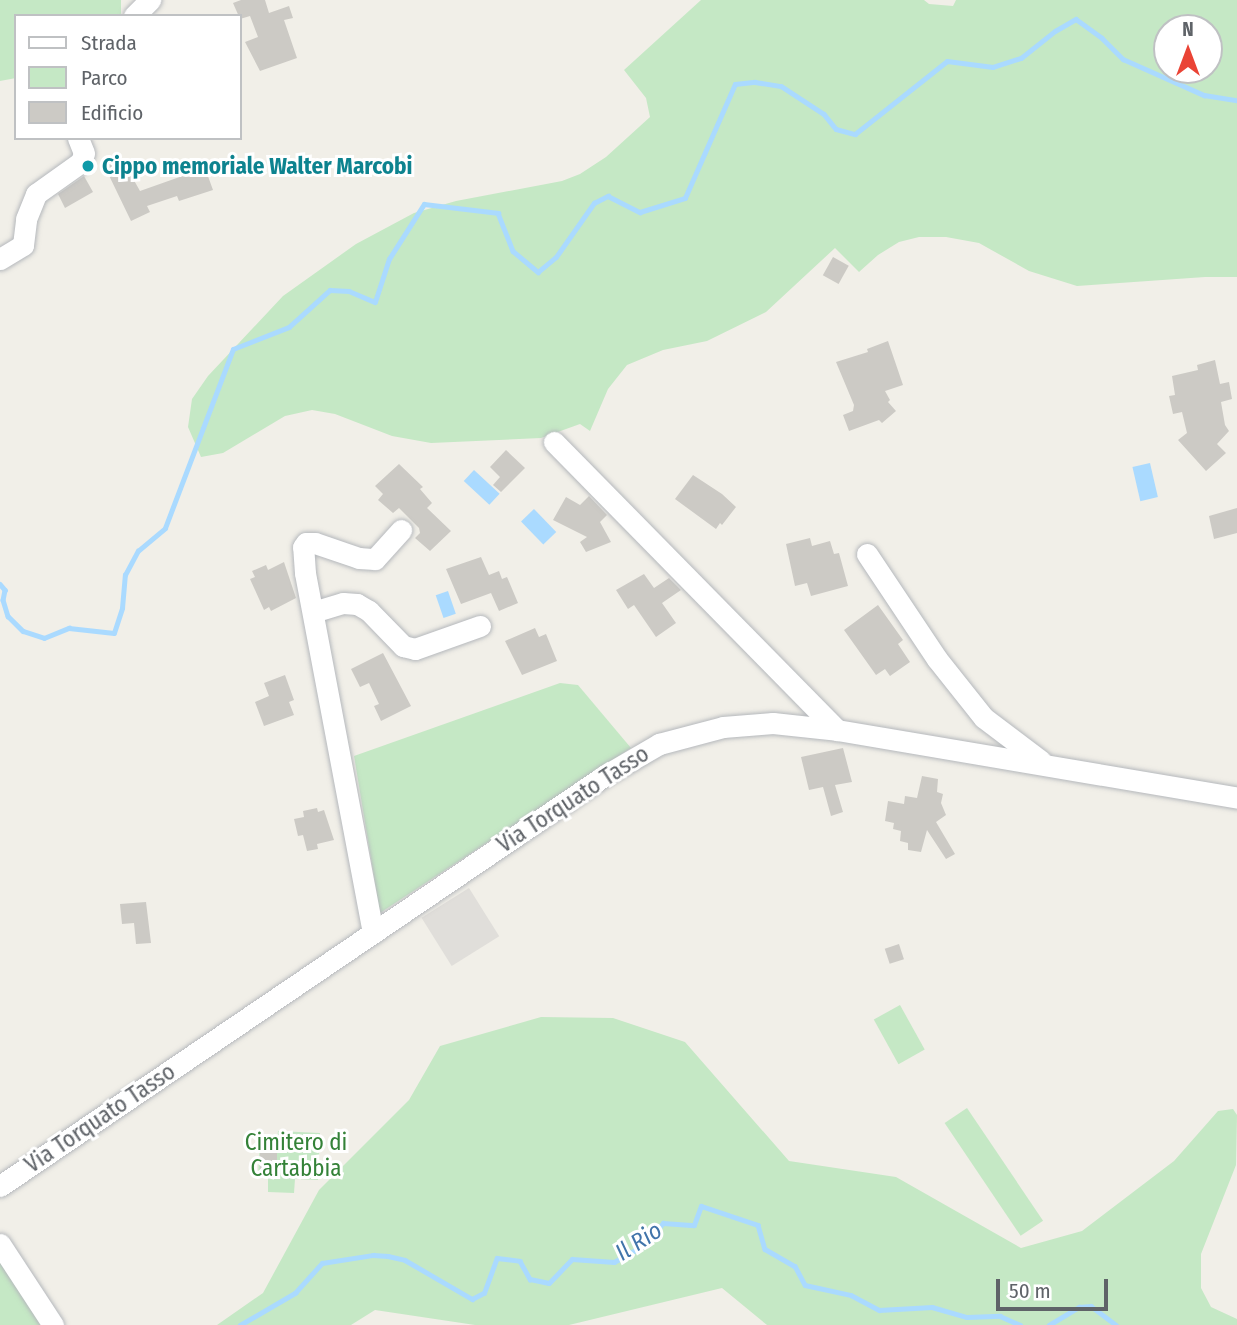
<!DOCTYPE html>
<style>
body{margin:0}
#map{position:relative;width:1237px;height:1325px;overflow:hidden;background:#f1efe8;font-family:"Fira Sans Condensed",sans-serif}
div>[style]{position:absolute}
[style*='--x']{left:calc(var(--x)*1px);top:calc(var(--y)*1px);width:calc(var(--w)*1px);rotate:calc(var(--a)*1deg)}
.industrial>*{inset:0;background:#e0deda;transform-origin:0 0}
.green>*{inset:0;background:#c5e8c5;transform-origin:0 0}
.water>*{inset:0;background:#aadaff;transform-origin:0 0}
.stream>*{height:4.5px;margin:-2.25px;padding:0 2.25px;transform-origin:2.25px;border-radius:2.25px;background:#aadaff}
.building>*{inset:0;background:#cccac5;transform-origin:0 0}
.roads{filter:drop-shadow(0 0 2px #b5b8bc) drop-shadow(0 0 2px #b5b8bc)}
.minor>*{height:21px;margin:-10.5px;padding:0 10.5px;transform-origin:10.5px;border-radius:10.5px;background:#fff}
.dots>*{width:19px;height:19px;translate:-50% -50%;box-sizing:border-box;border:4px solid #fff;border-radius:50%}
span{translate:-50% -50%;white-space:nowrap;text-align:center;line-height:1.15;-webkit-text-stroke:6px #fff;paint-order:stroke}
.culture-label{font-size:23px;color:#0d838f;font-weight:700}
.left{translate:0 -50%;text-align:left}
.street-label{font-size:23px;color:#5f6368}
.park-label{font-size:23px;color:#348238}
.water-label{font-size:24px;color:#4174aa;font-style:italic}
.legend{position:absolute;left:14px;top:14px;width:228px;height:126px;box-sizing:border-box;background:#fff;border:2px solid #bfc1c3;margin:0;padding:9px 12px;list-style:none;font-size:21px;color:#5f6368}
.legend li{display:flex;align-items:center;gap:14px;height:35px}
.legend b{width:35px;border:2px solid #bfc1c3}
.north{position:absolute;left:1153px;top:14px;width:70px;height:70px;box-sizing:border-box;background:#fff;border:2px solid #bfc1c3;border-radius:50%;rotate:0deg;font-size:19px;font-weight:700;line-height:28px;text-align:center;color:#5f6368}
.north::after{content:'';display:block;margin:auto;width:24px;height:32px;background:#ea4335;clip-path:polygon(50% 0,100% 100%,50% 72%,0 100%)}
.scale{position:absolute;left:996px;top:1279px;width:112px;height:32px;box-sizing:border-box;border:4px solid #5f6368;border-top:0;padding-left:9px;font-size:21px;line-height:24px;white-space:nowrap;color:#5f6368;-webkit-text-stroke:5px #fff;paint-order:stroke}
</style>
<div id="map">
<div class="industrial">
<div style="left:469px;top:888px;width:57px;height:56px;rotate:58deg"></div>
</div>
<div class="green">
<div style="clip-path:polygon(0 0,121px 0,121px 16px,16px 16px,16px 78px,0 81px)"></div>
<div style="clip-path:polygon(evenodd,701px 0,924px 0,929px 4px,953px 6px,956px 0,1237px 0,1237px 277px,1205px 277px,1077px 286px,1029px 271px,979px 243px,946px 237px,919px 237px,899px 242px,878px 255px,859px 272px,835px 248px,766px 312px,707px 341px,663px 350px,627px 365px,608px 389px,590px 431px,580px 424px,541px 438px,431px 443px,392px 436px,335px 414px,312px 410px,285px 416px,223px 453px,201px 457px,188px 427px,192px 399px,208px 376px,283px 296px,356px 244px,414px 213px,456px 201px,562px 181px,580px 174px,606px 157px,650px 117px,646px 98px,624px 70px,701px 0,1167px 28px,1209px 28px,1209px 70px,1167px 70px,1167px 28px)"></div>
<div style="clip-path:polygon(560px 683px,578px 685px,631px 748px,380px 913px,354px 756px)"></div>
<div style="left:900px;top:1005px;width:51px;height:30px;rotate:61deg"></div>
<div style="clip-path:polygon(541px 1017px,613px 1018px,685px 1042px,789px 1161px,896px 1177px,1021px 1248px,1082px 1231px,1174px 1161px,1218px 1111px,1233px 1109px,1237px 1115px,1236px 1165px,1201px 1254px,1201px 1288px,1211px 1307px,1237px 1319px,1237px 1325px,767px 1325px,722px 1288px,569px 1325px,475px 1325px,375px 1310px,351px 1325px,217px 1325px,263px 1293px,319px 1190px,409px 1100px,440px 1046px)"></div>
<div style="left:967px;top:1108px;width:136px;height:27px;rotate:56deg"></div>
<div style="clip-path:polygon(278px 1131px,320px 1133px,318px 1180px,295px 1179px,294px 1193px,268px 1192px,268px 1177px,258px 1176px,260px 1141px,277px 1141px)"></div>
<div style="clip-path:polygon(0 1252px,48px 1325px,0 1325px)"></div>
</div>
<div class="water">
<div style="left:1150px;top:463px;width:35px;height:18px;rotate:77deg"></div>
<div style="left:474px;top:470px;width:35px;height:15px;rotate:43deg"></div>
<div style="left:534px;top:509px;width:32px;height:18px;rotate:46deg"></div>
<div style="left:448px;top:591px;width:24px;height:13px;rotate:71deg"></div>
</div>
<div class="stream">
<div style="--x:0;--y:584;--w:8;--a:50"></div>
<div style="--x:5;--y:590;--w:10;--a:101"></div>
<div style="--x:3;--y:600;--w:17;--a:73"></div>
<div style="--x:8;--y:616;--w:21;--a:45"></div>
<div style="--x:23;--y:631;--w:22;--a:18"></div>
<div style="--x:44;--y:638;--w:27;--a:-22"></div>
<div style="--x:69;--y:628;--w:45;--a:6.3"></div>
<div style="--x:114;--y:633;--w:26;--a:-72"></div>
<div style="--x:122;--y:608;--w:33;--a:-85"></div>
<div style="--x:125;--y:575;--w:27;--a:-62"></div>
<div style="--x:138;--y:551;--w:35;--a:-40"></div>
<div style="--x:165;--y:528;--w:191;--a:-69.2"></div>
<div style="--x:233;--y:349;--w:60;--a:-21.4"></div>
<div style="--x:289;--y:327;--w:55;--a:-42.1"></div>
<div style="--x:330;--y:290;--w:19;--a:3"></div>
<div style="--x:349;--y:291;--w:28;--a:23"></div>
<div style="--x:375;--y:302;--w:45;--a:-72"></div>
<div style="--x:389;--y:259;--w:65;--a:-57.5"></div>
<div style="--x:424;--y:204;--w:75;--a:6.9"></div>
<div style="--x:498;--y:213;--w:41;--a:68.5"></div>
<div style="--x:513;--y:251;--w:33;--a:40"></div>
<div style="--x:538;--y:272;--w:23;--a:-40"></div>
<div style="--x:556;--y:257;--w:66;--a:-54.9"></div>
<div style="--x:594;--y:203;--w:16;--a:-27"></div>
<div style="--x:608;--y:196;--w:36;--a:27"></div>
<div style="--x:640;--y:212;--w:47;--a:-17.3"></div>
<div style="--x:685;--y:198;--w:124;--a:-66.3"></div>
<div style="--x:735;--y:84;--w:20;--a:-6"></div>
<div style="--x:755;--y:82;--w:26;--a:9"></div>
<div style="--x:781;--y:86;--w:51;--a:33.1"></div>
<div style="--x:824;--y:114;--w:19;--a:51"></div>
<div style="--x:836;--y:129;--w:20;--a:15"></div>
<div style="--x:855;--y:134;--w:117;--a:-38.4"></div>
<div style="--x:947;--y:61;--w:46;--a:7.4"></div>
<div style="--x:993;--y:67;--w:29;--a:-18"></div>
<div style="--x:1021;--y:58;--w:43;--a:-38.5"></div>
<div style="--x:1055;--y:31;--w:24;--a:-30"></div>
<div style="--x:1076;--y:19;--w:32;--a:36"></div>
<div style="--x:1102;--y:38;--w:30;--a:45"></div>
<div style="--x:1123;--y:59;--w:89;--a:24"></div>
<div style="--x:1204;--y:95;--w:33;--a:9"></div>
<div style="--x:240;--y:1325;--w:64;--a:-30.2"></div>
<div style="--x:295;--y:1293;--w:40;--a:-48"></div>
<div style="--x:322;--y:1263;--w:52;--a:-8.9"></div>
<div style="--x:373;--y:1255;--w:15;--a:4"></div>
<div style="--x:388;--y:1256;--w:17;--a:13"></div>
<div style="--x:405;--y:1260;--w:78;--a:30.2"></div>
<div style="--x:472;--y:1299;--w:13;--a:-27"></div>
<div style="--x:484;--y:1293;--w:37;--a:-70"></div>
<div style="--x:497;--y:1258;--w:23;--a:7"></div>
<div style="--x:520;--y:1261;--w:21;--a:61"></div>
<div style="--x:530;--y:1279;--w:19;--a:12"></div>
<div style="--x:549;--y:1283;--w:33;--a:-46"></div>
<div style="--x:572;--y:1259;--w:42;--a:4.1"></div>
<div style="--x:614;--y:1262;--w:37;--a:-29"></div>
<div style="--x:646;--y:1244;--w:27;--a:-51"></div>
<div style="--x:663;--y:1223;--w:31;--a:4"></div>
<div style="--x:694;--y:1225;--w:20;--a:-70"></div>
<div style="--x:701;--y:1206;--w:60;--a:18.4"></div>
<div style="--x:758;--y:1225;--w:25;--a:74"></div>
<div style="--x:765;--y:1249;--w:34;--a:30"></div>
<div style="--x:795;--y:1266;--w:21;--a:62"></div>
<div style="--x:805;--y:1285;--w:47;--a:12.3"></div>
<div style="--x:851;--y:1295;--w:32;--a:28"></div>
<div style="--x:879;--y:1310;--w:53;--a:-3.2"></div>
<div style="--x:932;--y:1307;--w:36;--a:16"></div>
<div style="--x:967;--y:1317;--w:33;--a:-2"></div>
<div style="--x:1000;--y:1316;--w:22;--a:24"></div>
<div style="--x:1049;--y:1325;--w:35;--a:-31"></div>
<div style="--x:1079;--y:1307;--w:12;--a:-5"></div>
<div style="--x:1091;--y:1306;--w:31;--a:37"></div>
</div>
<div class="building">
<div style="clip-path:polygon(241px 0,265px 0,269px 13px,289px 6px,293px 18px,284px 20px,297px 58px,260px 71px,245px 42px,258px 37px,250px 16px,240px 19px,233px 3px)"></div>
<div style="clip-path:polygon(118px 152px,140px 191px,205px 168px,213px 190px,179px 201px,177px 196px,147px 206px,150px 212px,131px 221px,102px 161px)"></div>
<div style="clip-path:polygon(84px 176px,93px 192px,65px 208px,58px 194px)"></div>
<div style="left:833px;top:257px;width:18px;height:21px;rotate:29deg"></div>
<div style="clip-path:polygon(888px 341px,903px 385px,885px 391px,890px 400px,888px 402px,896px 411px,882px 423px,879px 420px,849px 431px,843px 415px,853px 411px,854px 405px,836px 362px,868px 352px,867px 349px)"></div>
<div style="clip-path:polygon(1215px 360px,1220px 384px,1229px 382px,1232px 399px,1221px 402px,1225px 425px,1229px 431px,1217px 444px,1226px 453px,1206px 471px,1178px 440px,1187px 433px,1182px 412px,1173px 414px,1169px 396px,1175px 395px,1172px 376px,1198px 370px,1197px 365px)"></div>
<div style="clip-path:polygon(506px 450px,525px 468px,501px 492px,493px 485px,500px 477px,490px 467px)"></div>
<div style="clip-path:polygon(399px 464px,423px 487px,420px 489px,432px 503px,427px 508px,451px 531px,430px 551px,415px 538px,420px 533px,419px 528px,399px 508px,393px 513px,378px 500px,383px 494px,375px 486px)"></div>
<div style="clip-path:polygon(693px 475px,722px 494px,736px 507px,722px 525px,720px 523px,716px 529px,675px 499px)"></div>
<div style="clip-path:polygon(589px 496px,607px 515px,600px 522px,611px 542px,586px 552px,580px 542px,587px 537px,553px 520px,566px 497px,580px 505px)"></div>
<div style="clip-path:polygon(1237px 508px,1237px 533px,1214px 539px,1209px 516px)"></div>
<div style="clip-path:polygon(810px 538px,812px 546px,830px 541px,834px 554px,839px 553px,848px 586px,811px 596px,807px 583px,795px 586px,786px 544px)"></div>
<div style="clip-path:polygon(481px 557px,489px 575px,499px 571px,502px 579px,507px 577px,518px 603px,499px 611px,491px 593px,461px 604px,446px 569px)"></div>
<div style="clip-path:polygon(284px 562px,296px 598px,271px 611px,269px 607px,264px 610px,250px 579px,255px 577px,252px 571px,266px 565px,268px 570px)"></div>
<div style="clip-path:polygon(644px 574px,654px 588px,669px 578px,681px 590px,662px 603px,676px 623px,656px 637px,634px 605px,628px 609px,616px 590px)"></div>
<div style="clip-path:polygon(878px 605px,903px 640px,898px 644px,910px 662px,890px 676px,885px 669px,876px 675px,844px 630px)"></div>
<div style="clip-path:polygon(535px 628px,539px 637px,546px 634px,557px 661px,522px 675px,505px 641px)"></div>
<div style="clip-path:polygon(383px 653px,411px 706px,381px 721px,374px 706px,379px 704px,369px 683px,360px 687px,351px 669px)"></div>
<div style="clip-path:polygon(285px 675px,294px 700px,289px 702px,294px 715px,264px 726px,255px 702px,269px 696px,264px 683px)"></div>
<div style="clip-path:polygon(843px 748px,852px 782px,835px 785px,843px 812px,831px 816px,823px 787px,809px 790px,801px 757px)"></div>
<div style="clip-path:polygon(922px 776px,938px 779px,937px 792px,943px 794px,941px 803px,946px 815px,936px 822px,955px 854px,946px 859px,927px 830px,921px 852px,908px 850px,908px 843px,900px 841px,901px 831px,893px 829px,894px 823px,885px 821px,888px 801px,904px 804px,905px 796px,917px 798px)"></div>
<div style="clip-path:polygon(317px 808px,318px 812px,324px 810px,334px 840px,317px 844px,318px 849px,307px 851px,303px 835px,298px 836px,294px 819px,304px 817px,303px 811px)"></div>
<div style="clip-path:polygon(146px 902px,151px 943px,136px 944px,134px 923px,122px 924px,120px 904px)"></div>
<div style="left:899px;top:944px;width:16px;height:15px;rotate:72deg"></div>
<div style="left:260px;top:1141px;width:17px;height:35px"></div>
</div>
<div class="roads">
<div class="minor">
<div style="--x:134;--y:16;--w:23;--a:-45"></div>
<div style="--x:0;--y:259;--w:27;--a:-31"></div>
<div style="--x:23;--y:245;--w:26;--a:-83"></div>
<div style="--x:26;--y:219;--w:27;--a:-68"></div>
<div style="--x:36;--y:194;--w:55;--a:-35.4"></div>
<div style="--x:81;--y:162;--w:9;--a:-72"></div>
<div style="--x:84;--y:153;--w:16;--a:-112"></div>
<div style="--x:554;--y:442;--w:404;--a:45.5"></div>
<div style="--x:867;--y:554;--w:126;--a:56.3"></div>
<div style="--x:937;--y:659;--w:75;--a:51.5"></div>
<div style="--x:984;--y:718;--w:71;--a:37"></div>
<div style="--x:313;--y:612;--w:31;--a:-17"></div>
<div style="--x:343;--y:603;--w:14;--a:4"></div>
<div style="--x:357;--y:604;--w:14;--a:30"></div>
<div style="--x:369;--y:611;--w:49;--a:45.8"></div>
<div style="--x:403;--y:646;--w:12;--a:14"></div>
<div style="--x:415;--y:649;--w:69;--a:-19.5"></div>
<div style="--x:373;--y:933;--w:366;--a:-100.7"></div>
<div style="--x:305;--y:573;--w:26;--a:-94"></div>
<div style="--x:303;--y:547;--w:5;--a:-53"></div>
<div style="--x:306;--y:543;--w:9;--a:0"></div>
<div style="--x:315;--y:543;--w:46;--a:18.8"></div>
<div style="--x:359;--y:558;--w:16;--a:4"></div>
<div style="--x:375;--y:559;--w:39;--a:-48"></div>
<div style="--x:0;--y:1186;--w:730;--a:-34.17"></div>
<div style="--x:604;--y:776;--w:64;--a:-30.2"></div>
<div style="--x:659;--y:744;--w:66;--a:-14.9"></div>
<div style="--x:723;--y:727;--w:50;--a:-4.6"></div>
<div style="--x:773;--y:723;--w:64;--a:6.2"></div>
<div style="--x:837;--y:730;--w:406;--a:9.6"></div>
<div style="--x:0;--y:1244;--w:97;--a:56.8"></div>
</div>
</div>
<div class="dots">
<div style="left:88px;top:166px;background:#0f9aa8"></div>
</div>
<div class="culture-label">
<span class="left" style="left:102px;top:166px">Cippo memoriale Walter Marcobi</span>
</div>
<div class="street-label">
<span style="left:573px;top:799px;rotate:-33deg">Via Torquato Tasso</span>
<span style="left:100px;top:1118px;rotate:-34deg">Via Torquato Tasso</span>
</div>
<div class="park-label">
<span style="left:296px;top:1155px">Cimitero di<br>Cartabbia</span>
</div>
<div class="water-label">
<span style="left:639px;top:1242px;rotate:-33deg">Il Rio</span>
</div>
<ul class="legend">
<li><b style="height:9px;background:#fff"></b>Strada</li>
<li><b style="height:19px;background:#c5e8c5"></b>Parco</li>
<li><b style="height:19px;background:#cccac5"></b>Edificio</li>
</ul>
<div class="north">N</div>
<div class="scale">50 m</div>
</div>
